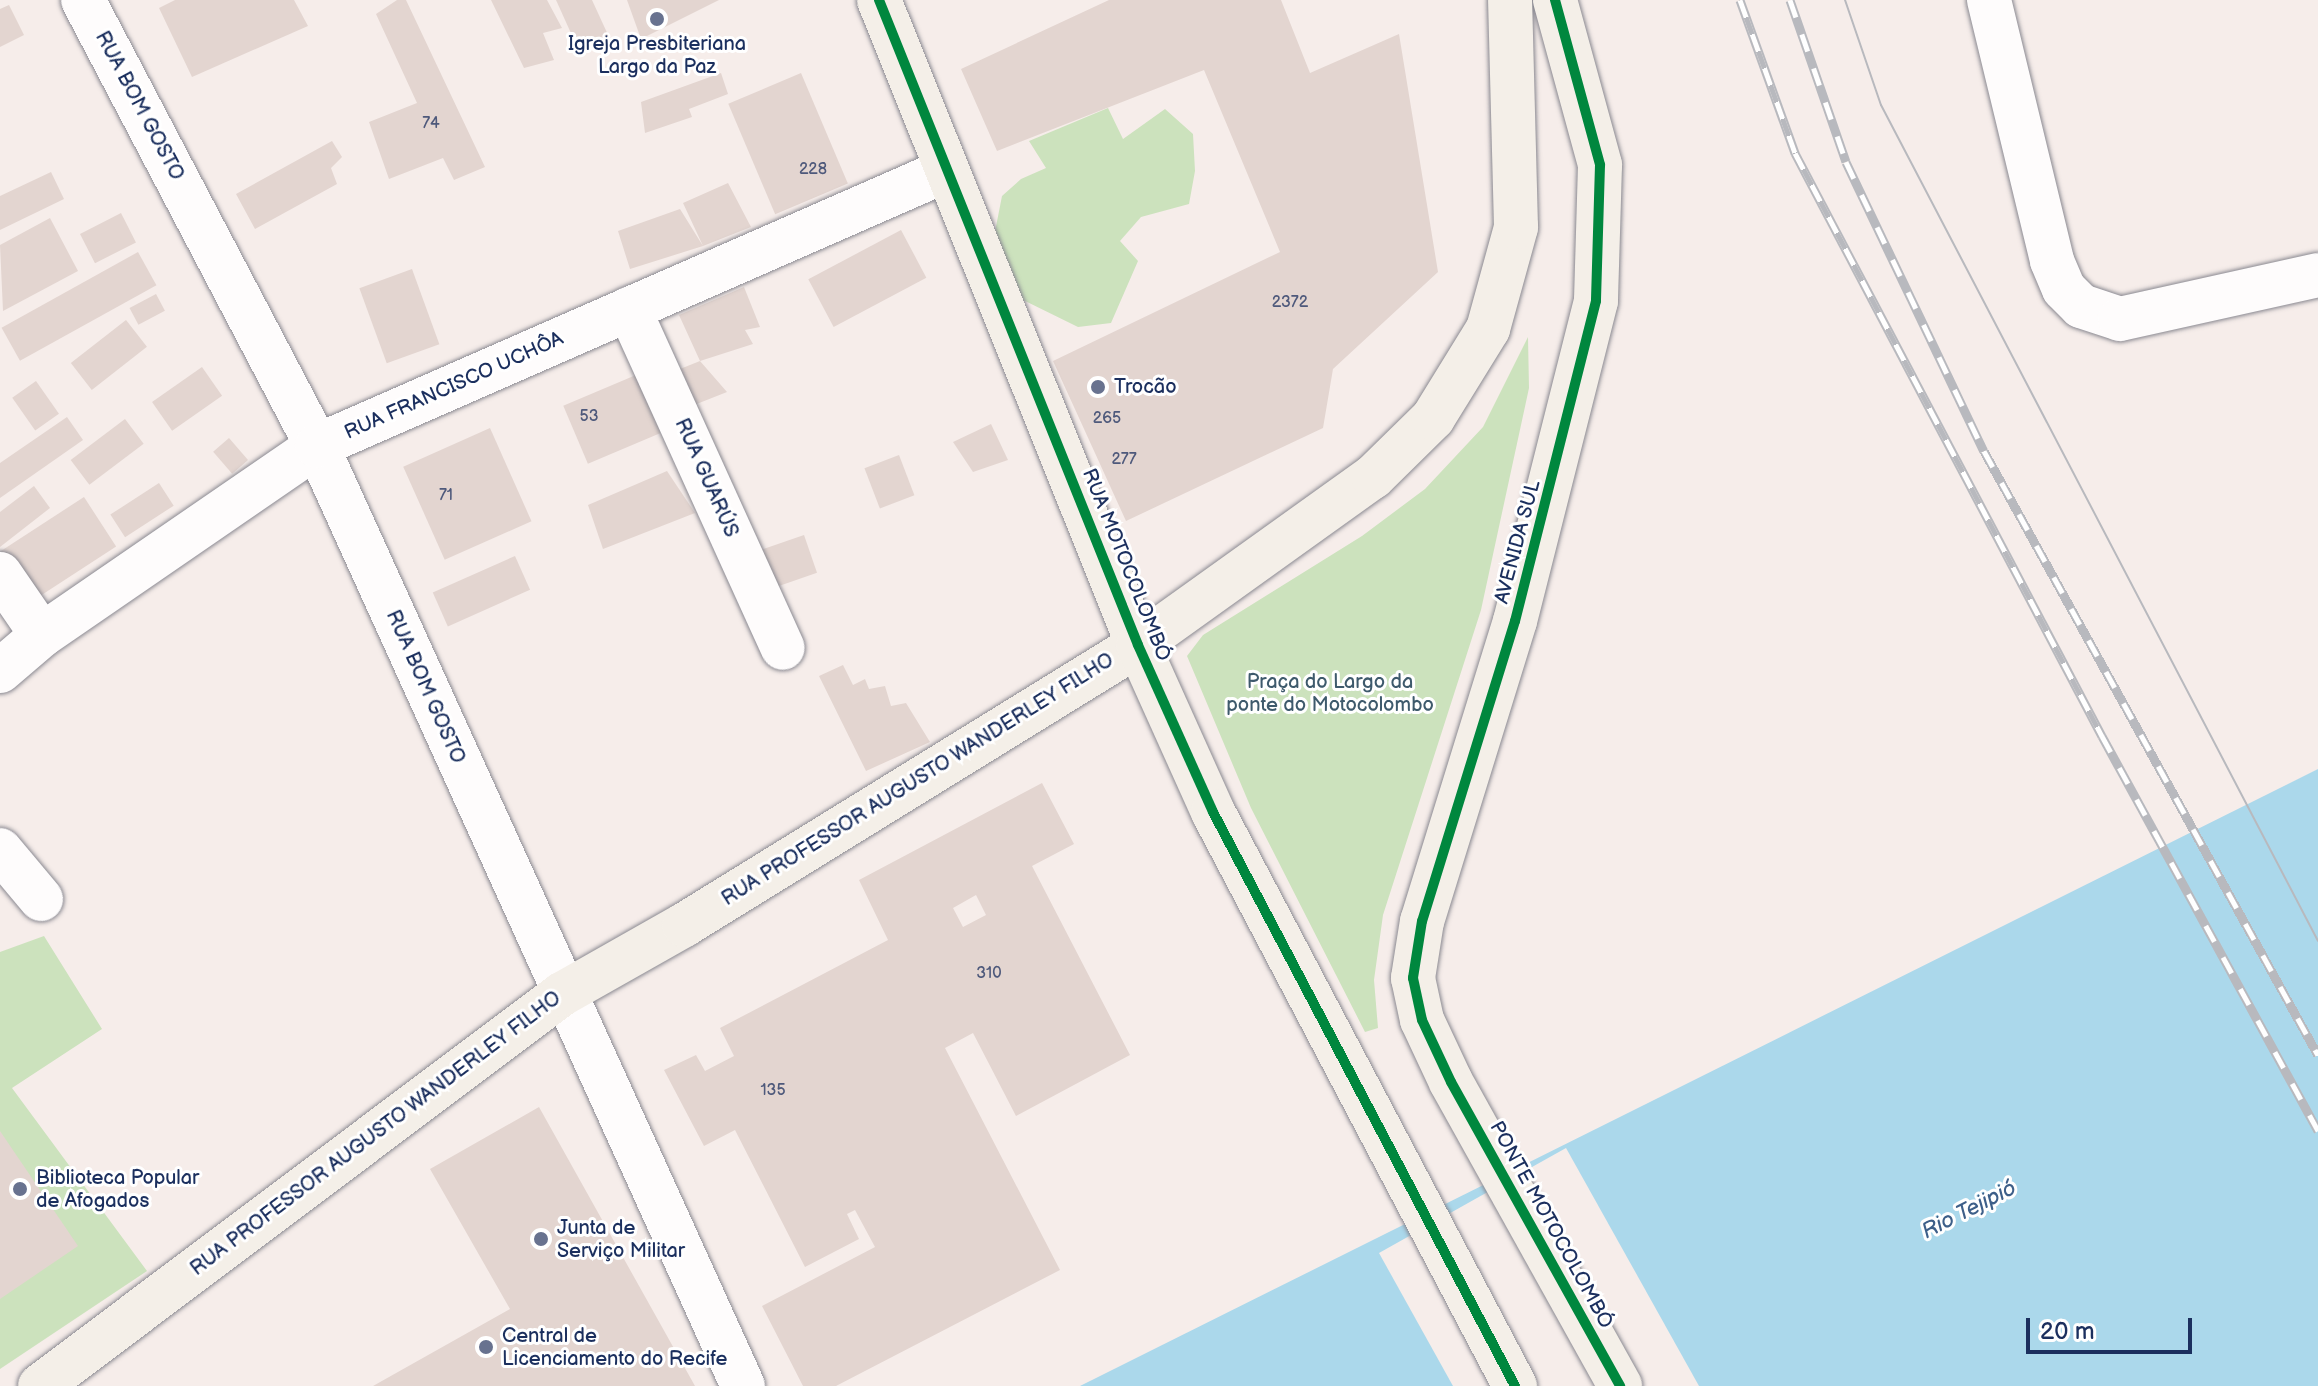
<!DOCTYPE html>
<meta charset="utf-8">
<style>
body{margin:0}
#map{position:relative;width:2318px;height:1386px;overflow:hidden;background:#f6edea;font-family:"Balsamiq Sans",sans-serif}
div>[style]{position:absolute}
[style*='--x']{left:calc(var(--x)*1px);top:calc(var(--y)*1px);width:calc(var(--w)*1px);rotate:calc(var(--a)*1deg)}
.green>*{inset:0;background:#cce2bd}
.water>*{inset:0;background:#abd8eb}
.pier>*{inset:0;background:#f6edea}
.building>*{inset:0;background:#e3d5d0;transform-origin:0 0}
.roads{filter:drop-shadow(0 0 2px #8a8991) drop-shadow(0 0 2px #8a8991)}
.minor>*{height:44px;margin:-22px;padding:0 22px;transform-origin:22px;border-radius:22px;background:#fefcfc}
.major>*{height:44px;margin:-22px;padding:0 22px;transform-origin:22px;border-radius:22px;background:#f4efe8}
.highway>*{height:44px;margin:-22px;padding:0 22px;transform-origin:22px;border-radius:22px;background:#f4efe8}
.tram>*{height:2px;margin:-1px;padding:0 1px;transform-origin:1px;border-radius:1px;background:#b8b9be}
.rail>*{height:9px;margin-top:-4.5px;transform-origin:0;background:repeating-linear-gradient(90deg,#fff 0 18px,#b8b9be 0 36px);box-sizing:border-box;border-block:2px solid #b8b9be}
.cycleway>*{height:10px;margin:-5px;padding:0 5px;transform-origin:5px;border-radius:5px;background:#00873e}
.dots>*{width:22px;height:22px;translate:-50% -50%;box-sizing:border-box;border:4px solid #fff;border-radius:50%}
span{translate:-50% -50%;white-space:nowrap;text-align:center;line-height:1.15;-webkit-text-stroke:6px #fff;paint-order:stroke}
.number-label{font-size:16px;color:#4e597b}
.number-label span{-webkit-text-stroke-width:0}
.poi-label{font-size:20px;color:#1b2f5e}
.left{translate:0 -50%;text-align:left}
.street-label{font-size:20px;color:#1b2f5e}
.park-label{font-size:20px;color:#3e5a6c}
.water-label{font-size:22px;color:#3d5f89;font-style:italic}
.scale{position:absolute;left:2026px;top:1318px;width:166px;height:36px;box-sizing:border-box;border:4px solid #1b2f5e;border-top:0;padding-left:10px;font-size:24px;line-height:28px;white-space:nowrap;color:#1b2f5e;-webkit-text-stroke:6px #fff;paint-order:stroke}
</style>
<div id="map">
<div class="green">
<div style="clip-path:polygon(1108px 108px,1123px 139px,1165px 109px,1193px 134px,1195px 171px,1189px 204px,1141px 217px,1120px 241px,1138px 261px,1111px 323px,1078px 327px,1017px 297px,991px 252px,1002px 196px,1021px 179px,1046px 168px,1029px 141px)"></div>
<div style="clip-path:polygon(1528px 337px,1529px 388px,1481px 610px,1383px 915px,1374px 980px,1378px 1028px,1365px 1032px,1251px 808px,1187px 656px,1203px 635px,1362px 536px,1425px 489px,1483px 427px)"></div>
<div style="clip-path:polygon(44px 936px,102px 1029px,12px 1088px,147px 1271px,0 1369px,0 952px)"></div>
</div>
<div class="water">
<div style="clip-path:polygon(2318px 769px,2318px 1386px,1080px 1386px)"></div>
</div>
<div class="pier">
<div style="clip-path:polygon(1566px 1148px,1699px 1386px,1453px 1386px,1379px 1253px)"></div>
</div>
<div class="building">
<div style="clip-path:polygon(175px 0,294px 0,308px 26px,192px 77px,159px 8px)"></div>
<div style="clip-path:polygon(397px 0,406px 0,485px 167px,454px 180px,443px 158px,389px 179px,369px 122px,417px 103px,376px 14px)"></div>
<div style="clip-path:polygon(491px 0,547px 0,562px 28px,543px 33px,554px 60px,524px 68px)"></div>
<div style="clip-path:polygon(556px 0,592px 0,609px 37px,579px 51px)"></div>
<div style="clip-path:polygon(627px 0,719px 0,641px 39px)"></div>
<div style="clip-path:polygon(1109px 0,1281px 0,1310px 73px,1399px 34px,1438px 272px,1333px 369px,1323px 428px,1126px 521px,1053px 361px,1280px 252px,1204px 70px,997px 151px,961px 69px)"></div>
<div style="clip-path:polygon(9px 5px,24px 35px,0 47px,0 9px)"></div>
<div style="clip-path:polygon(721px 73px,728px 94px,689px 109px,692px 117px,645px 133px,641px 102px)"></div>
<div style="left:801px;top:73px;width:120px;height:79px;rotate:67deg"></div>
<div style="clip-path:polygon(332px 141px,342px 157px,331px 168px,337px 184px,255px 229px,236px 194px)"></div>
<div style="clip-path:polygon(51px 172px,64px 199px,0 230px,0 196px)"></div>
<div style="clip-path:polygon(728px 183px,751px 227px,703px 246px,630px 269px,618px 231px,680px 209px,703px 246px,683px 203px)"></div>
<div style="left:121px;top:213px;width:33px;height:46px;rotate:63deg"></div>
<div style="clip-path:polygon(50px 218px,78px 271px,3px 311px,0 245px)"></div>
<div style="left:901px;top:230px;width:54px;height:105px;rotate:62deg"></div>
<div style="left:138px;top:252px;width:38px;height:156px;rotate:61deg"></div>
<div style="left:412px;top:269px;width:80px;height:56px;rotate:70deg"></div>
<div style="clip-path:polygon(744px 287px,760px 327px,745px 330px,753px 344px,700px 361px,727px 392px,684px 409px,670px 373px,700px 361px,679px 315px)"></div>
<div style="left:156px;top:294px;width:19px;height:30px;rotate:62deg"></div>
<div style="left:126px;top:320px;width:34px;height:70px;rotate:52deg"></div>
<div style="left:202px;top:367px;width:35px;height:61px;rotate:55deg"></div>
<div style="left:636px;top:375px;width:63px;height:79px;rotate:67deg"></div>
<div style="left:36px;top:381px;width:40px;height:29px;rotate:55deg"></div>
<div style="clip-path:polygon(67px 417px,83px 440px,0 498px,0 463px)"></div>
<div style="left:125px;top:419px;width:31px;height:68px;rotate:53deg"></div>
<div style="clip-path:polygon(991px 424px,1008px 460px,973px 472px,953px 442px)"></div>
<div style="left:490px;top:428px;width:102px;height:95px;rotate:66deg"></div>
<div style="left:229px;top:438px;width:29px;height:21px;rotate:49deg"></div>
<div style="left:899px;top:455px;width:43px;height:37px;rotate:69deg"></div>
<div style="clip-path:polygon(667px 471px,695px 513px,603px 549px,588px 505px)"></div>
<div style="left:159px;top:483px;width:27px;height:58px;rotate:57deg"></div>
<div style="clip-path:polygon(34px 486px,50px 508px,0 547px,0 512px)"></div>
<div style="left:84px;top:497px;width:59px;height:99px;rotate:57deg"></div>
<div style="left:804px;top:535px;width:40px;height:54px;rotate:71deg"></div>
<div style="left:515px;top:556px;width:37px;height:90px;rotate:66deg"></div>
<div style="clip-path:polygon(843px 665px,853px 685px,865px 679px,869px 689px,885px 686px,891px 706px,906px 703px,930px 742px,866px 771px,819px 676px)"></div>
<div style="clip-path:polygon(evenodd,1042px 783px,1074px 844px,1032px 866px,1130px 1055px,1016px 1116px,973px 1033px,945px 1048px,1060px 1270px,836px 1386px,803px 1386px,762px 1306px,875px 1247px,855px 1210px,847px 1214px,859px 1239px,805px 1267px,735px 1130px,704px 1146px,664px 1070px,696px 1055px,705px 1071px,734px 1056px,720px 1028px,888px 940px,859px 880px,1042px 783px,976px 895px,986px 915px,963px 927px,953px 908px,976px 895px)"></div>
<div style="clip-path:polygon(539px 1107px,695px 1386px,373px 1386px,510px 1309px,430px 1169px)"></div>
<div style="clip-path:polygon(0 1131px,78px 1246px,0 1299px)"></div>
</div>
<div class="roads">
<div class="minor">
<div style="--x:83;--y:0;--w:504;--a:62.32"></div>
<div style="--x:317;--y:446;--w:1032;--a:65.62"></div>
<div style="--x:1989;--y:0;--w:268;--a:76.4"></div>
<div style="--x:2052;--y:261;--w:30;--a:67"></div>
<div style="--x:2064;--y:289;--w:24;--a:45"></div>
<div style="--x:2081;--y:306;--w:41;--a:18.4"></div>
<div style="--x:2120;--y:319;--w:203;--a:-12.5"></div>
<div style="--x:629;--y:309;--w:372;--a:65.6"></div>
<div style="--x:0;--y:574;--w:74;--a:55.5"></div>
<div style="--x:0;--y:671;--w:55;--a:-40.6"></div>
<div style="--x:42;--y:635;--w:334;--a:-34.5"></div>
<div style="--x:317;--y:446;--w:688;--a:-23.66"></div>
<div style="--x:0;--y:850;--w:64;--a:50.1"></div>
</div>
<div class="major">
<div style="--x:40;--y:1386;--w:653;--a:-36.91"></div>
<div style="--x:562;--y:994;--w:140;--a:-29.5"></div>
<div style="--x:684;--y:925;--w:533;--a:-31.66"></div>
<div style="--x:1138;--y:645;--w:289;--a:-35.6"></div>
<div style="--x:1373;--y:477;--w:84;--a:-44.5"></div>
<div style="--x:1433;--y:418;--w:105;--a:-58.3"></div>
<div style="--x:1488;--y:329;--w:106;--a:-74.6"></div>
<div style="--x:1516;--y:227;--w:227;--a:-91.5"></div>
</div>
<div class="highway">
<div style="--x:879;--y:0;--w:695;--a:68.12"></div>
<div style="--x:1138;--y:645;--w:183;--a:65.8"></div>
<div style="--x:1213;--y:812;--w:649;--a:62.25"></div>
<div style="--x:1555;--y:0;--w:171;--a:74.7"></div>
<div style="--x:1600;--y:165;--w:136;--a:91.7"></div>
<div style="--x:1596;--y:301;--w:330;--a:104.2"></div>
<div style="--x:1515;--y:621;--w:314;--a:107.2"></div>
<div style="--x:1422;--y:921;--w:58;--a:99"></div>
<div style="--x:1413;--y:978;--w:43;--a:77.9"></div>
<div style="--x:1422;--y:1020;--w:68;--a:64.9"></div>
<div style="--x:1451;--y:1082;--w:348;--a:60.9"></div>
</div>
</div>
<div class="tram">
<div style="--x:1845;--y:0;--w:111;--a:71.1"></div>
<div style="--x:1881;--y:105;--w:943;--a:62.4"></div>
</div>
<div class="rail">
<div style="--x:1740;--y:0;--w:163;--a:70.2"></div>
<div style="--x:1795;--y:153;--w:659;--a:62.23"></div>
<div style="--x:2102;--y:736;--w:450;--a:61.3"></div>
<div style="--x:1790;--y:0;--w:171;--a:70.9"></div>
<div style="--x:1846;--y:162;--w:320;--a:64.5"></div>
<div style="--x:1984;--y:451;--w:690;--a:61.06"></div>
</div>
<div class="cycleway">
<div style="--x:879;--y:0;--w:695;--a:68.12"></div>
<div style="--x:1138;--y:645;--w:183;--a:65.8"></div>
<div style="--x:1213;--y:812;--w:649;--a:62.25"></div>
<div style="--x:1555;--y:0;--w:171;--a:74.7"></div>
<div style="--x:1600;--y:165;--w:136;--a:91.7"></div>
<div style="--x:1596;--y:301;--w:330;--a:104.2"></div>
<div style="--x:1515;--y:621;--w:314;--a:107.2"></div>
<div style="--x:1422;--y:921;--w:58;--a:99"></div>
<div style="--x:1413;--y:978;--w:43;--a:77.9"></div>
<div style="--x:1422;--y:1020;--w:68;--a:64.9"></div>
<div style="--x:1451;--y:1082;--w:348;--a:60.9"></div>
</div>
<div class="dots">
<div style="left:657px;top:19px;background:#68728f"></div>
<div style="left:1098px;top:387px;background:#68728f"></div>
<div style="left:20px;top:1189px;background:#68728f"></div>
<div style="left:541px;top:1239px;background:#68728f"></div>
<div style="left:486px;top:1347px;background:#68728f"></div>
</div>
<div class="number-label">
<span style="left:431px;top:124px">74</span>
<span style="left:813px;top:170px">228</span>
<span style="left:1290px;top:303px">2372</span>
<span style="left:589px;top:417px">53</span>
<span style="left:1107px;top:419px">265</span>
<span style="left:1124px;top:460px">277</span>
<span style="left:446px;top:496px">71</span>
<span style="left:989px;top:974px">310</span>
<span style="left:773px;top:1091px">135</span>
</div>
<div class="poi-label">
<span style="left:657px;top:56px">Igreja Presbiteriana<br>Largo da Paz</span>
<span class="left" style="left:1114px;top:387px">Trocão</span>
<span class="left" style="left:36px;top:1190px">Biblioteca Popular<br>de Afogados</span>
<span class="left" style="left:557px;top:1240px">Junta de<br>Serviço Militar</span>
<span class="left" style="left:502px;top:1348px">Central de<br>Licenciamento do Recife</span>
</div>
<div class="street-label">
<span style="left:139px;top:106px;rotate:62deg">RUA BOM GOSTO</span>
<span style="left:454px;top:386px;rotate:-24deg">RUA FRANCISCO UCHÔA</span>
<span style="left:706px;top:478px;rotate:66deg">RUA GUARÚS</span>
<span style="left:1518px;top:542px;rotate:-75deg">AVENIDA SUL</span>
<span style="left:1126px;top:565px;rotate:68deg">RUA MOTOCOLOMBÓ</span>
<span style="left:425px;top:687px;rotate:66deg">RUA BOM GOSTO</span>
<span style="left:918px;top:780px;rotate:-32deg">RUA PROFESSOR AUGUSTO WANDERLEY FILHO</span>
<span style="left:376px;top:1134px;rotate:-37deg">RUA PROFESSOR AUGUSTO WANDERLEY FILHO</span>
<span style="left:1551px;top:1225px;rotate:61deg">PONTE MOTOCOLOMBÓ</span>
</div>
<div class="park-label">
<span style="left:1330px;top:694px">Praça do Largo da<br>ponte do Motocolombo</span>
</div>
<div class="water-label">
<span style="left:1969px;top:1210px;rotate:-27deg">Rio Tejipió</span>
</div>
<div class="scale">20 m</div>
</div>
